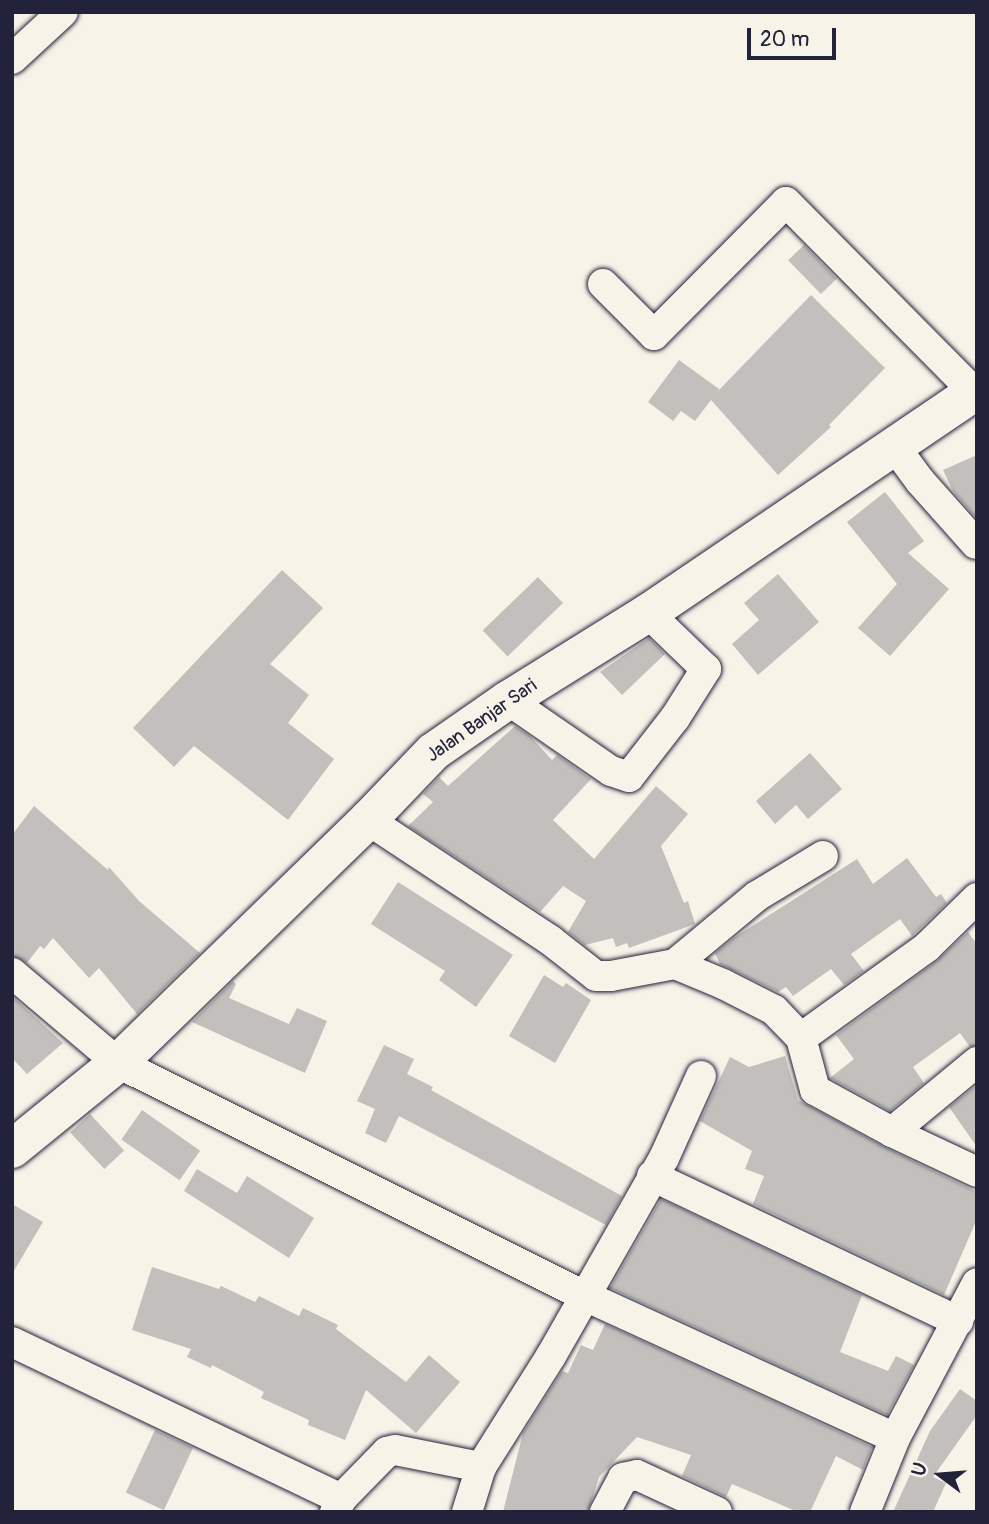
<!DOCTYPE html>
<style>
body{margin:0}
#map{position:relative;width:989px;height:1524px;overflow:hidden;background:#f7f3e8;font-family:Pangolin,sans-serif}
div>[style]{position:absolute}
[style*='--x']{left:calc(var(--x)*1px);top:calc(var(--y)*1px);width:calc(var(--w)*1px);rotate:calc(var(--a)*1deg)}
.building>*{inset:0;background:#c2bfbd;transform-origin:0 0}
.roads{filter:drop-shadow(0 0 2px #22223b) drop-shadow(0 0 2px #22223b)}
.street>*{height:30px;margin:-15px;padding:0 15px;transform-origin:15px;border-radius:15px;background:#f7f3e8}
.secondary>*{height:38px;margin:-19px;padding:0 19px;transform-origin:19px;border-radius:19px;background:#f7f3e8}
span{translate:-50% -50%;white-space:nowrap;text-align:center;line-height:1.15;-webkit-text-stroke:5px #f7f3e8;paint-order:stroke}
.street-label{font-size:19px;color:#22223b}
.frame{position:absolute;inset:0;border:14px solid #22223b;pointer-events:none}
.north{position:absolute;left:905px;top:1440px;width:70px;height:70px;-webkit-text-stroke:5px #f7f3e8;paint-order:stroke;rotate:286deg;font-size:19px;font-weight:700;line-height:28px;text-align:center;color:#22223b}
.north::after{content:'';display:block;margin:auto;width:24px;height:32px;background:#22223b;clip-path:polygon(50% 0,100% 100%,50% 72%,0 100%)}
.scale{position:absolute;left:747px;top:28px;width:89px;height:32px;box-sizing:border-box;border:4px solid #22223b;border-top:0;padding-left:9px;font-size:21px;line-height:24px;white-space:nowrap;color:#22223b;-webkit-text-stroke:5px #f7f3e8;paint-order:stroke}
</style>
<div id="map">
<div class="building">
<div style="left:804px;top:245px;width:47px;height:22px;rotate:46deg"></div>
<div style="clip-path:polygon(811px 295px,885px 368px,829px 425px,831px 427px,778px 475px,711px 400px,695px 421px,681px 411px,673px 421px,648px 402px,679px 360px,719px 389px,717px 392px)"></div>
<div style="clip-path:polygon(977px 455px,977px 519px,953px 491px,943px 470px)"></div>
<div style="clip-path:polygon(885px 492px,924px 541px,908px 553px,949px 589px,890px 656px,858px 628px,897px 584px,847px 522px)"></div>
<div style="clip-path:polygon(282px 570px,323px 608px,270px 664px,309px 695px,288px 723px,334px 759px,288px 820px,194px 746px,174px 767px,133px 728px)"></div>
<div style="clip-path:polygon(778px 574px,819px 622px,758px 675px,732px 644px,759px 620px,744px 603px)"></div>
<div style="left:538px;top:577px;width:36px;height:77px;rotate:46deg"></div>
<div style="clip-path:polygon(649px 638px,665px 654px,622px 695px,600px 672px)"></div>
<div style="clip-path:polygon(515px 726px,530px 736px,552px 760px,557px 755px,591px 779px,553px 820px,594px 859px,656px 786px,688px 814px,661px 846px,684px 903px,688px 901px,695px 924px,629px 948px,627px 943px,616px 947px,613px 938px,585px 945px,568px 932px,586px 901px,563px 886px,540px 912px,408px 826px,433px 802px,423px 794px,439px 777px,448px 786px)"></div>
<div style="clip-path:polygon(810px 753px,842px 789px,808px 819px,796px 805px,775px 824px,756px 801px)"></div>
<div style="clip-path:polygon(34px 806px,108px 870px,109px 867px,139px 901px,200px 953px,137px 1014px,99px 968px,89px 978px,53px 938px,44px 949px,40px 946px,27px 963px,12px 956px,12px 835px)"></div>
<div style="clip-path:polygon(907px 858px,936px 897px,941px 894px,947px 903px,912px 936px,900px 919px,851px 954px,864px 971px,844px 985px,831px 969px,793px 996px,786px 987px,778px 992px,720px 964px,715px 953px,735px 937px,857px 859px,873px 884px)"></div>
<div style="clip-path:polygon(398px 882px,513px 955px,476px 1007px,439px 980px,445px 971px,371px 924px)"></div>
<div style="clip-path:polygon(968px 932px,977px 944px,977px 1045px,970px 1047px,960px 1033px,913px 1067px,924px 1083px,890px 1111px,830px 1078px,854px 1059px,836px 1035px,937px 961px)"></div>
<div style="clip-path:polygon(544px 975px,563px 987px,566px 983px,591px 1000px,555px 1063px,509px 1036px)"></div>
<div style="clip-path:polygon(233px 981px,236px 984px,229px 998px,289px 1024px,297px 1008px,327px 1021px,305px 1073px,192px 1022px)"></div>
<div style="clip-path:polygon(12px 996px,63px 1043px,27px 1074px,12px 1058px)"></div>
<div style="clip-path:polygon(384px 1045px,414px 1059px,407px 1074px,433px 1087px,431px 1090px,622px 1196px,606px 1225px,399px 1116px,386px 1143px,365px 1133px,375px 1109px,357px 1101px)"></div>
<div style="clip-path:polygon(785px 1056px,798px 1100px,884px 1147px,977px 1192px,977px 1219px,944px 1295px,753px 1204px,764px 1176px,745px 1169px,752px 1151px,700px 1121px,730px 1057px,749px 1067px)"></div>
<div style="clip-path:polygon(977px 1085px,977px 1147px,949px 1107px)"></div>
<div style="left:142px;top:1110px;width:71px;height:36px;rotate:35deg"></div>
<div style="left:90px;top:1114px;width:50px;height:27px;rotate:47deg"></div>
<div style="clip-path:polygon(197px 1169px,237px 1193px,247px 1176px,314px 1218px,289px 1258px,184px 1191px)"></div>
<div style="clip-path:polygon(661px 1199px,862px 1295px,840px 1352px,888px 1371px,896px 1356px,914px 1365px,887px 1415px,610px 1288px)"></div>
<div style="clip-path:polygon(12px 1204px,43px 1222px,12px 1274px)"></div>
<div style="clip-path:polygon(152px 1267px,219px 1289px,221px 1286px,255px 1302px,259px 1296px,299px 1316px,303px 1308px,338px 1325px,336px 1329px,406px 1382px,429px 1355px,460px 1382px,416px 1433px,366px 1390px,345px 1440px,308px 1425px,309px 1420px,261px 1398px,264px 1392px,212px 1365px,211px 1368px,187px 1357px,191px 1349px,132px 1330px)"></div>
<div style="clip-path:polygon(605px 1324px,872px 1447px,863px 1470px,836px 1456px,810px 1512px,798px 1512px,732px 1484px,726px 1497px,682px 1476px,691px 1455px,637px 1437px,599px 1477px,588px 1512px,503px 1512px,523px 1433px,562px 1371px,568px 1373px,581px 1345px,593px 1350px)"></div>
<div style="clip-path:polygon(960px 1389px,977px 1401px,977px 1415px,933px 1477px,946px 1483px,933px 1512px,893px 1512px,930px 1431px)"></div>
<div style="left:155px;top:1430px;width:42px;height:69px;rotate:25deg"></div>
</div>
<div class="roads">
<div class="street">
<div style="--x:12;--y:59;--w:69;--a:-42.7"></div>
<div style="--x:603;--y:284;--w:72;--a:45"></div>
<div style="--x:654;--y:335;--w:187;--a:-45.2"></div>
<div style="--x:786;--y:202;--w:267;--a:45.3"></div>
<div style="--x:895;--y:447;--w:42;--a:53.7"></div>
<div style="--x:920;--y:481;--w:84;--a:48.4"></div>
<div style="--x:508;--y:700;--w:125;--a:34.6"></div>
<div style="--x:611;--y:771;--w:19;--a:18"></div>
<div style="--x:629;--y:777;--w:75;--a:-52.1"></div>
<div style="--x:675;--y:718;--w:58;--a:-57.7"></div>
<div style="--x:706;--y:669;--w:81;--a:-136"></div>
<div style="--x:368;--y:820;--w:218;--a:33.4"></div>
<div style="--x:550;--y:940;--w:58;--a:38"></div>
<div style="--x:596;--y:976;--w:15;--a:0"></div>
<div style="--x:611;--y:976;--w:65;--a:-10.6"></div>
<div style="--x:675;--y:964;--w:52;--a:22.6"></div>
<div style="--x:723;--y:984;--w:57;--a:27"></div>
<div style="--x:774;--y:1010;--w:39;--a:46"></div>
<div style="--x:801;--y:1038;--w:54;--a:74.9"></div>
<div style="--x:815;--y:1090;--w:88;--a:28.6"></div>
<div style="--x:892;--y:1132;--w:94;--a:25.2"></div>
<div style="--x:675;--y:964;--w:107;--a:-39.7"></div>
<div style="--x:757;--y:896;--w:77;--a:-31.2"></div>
<div style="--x:12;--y:973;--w:139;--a:40.3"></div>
<div style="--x:118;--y:1063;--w:520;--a:26.52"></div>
<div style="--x:583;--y:1295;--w:343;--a:24.6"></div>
<div style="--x:801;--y:1038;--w:155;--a:-35.8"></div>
<div style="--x:927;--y:947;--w:70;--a:-44.4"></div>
<div style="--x:892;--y:1132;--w:110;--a:-39.5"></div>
<div style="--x:652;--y:1176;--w:339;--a:25.4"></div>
<div style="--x:12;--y:1342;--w:365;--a:25.5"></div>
<div style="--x:335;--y:1512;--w:14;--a:-65"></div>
<div style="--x:341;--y:1499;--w:66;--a:-45.6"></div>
<div style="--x:387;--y:1452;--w:8;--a:-14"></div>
<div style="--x:395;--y:1450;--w:88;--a:11.2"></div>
<div style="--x:481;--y:1467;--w:131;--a:-57.8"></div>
<div style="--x:551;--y:1356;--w:228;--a:-60.3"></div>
<div style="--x:664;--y:1158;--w:90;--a:-65.7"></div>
<div style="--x:467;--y:1512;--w:47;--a:-72.7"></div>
<div style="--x:605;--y:1512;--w:38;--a:-62"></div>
<div style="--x:623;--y:1478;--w:14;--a:-12"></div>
<div style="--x:637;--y:1475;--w:88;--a:24.8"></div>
<div style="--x:865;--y:1512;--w:80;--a:-67.9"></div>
<div style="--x:895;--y:1438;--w:175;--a:-62.1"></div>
</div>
<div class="secondary">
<div style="--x:12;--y:1149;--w:136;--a:-39.1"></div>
<div style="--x:118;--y:1063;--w:349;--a:-44.2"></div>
<div style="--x:368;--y:820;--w:94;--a:-46.3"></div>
<div style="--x:433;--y:752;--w:91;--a:-34.7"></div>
<div style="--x:508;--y:700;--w:165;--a:-31.9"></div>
<div style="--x:648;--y:613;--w:397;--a:-34.1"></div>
</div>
</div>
<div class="street-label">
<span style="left:482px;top:721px;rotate:-35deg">Jalan Banjar Sari</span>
</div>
<div class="frame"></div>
<div class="north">U</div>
<div class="scale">20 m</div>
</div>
